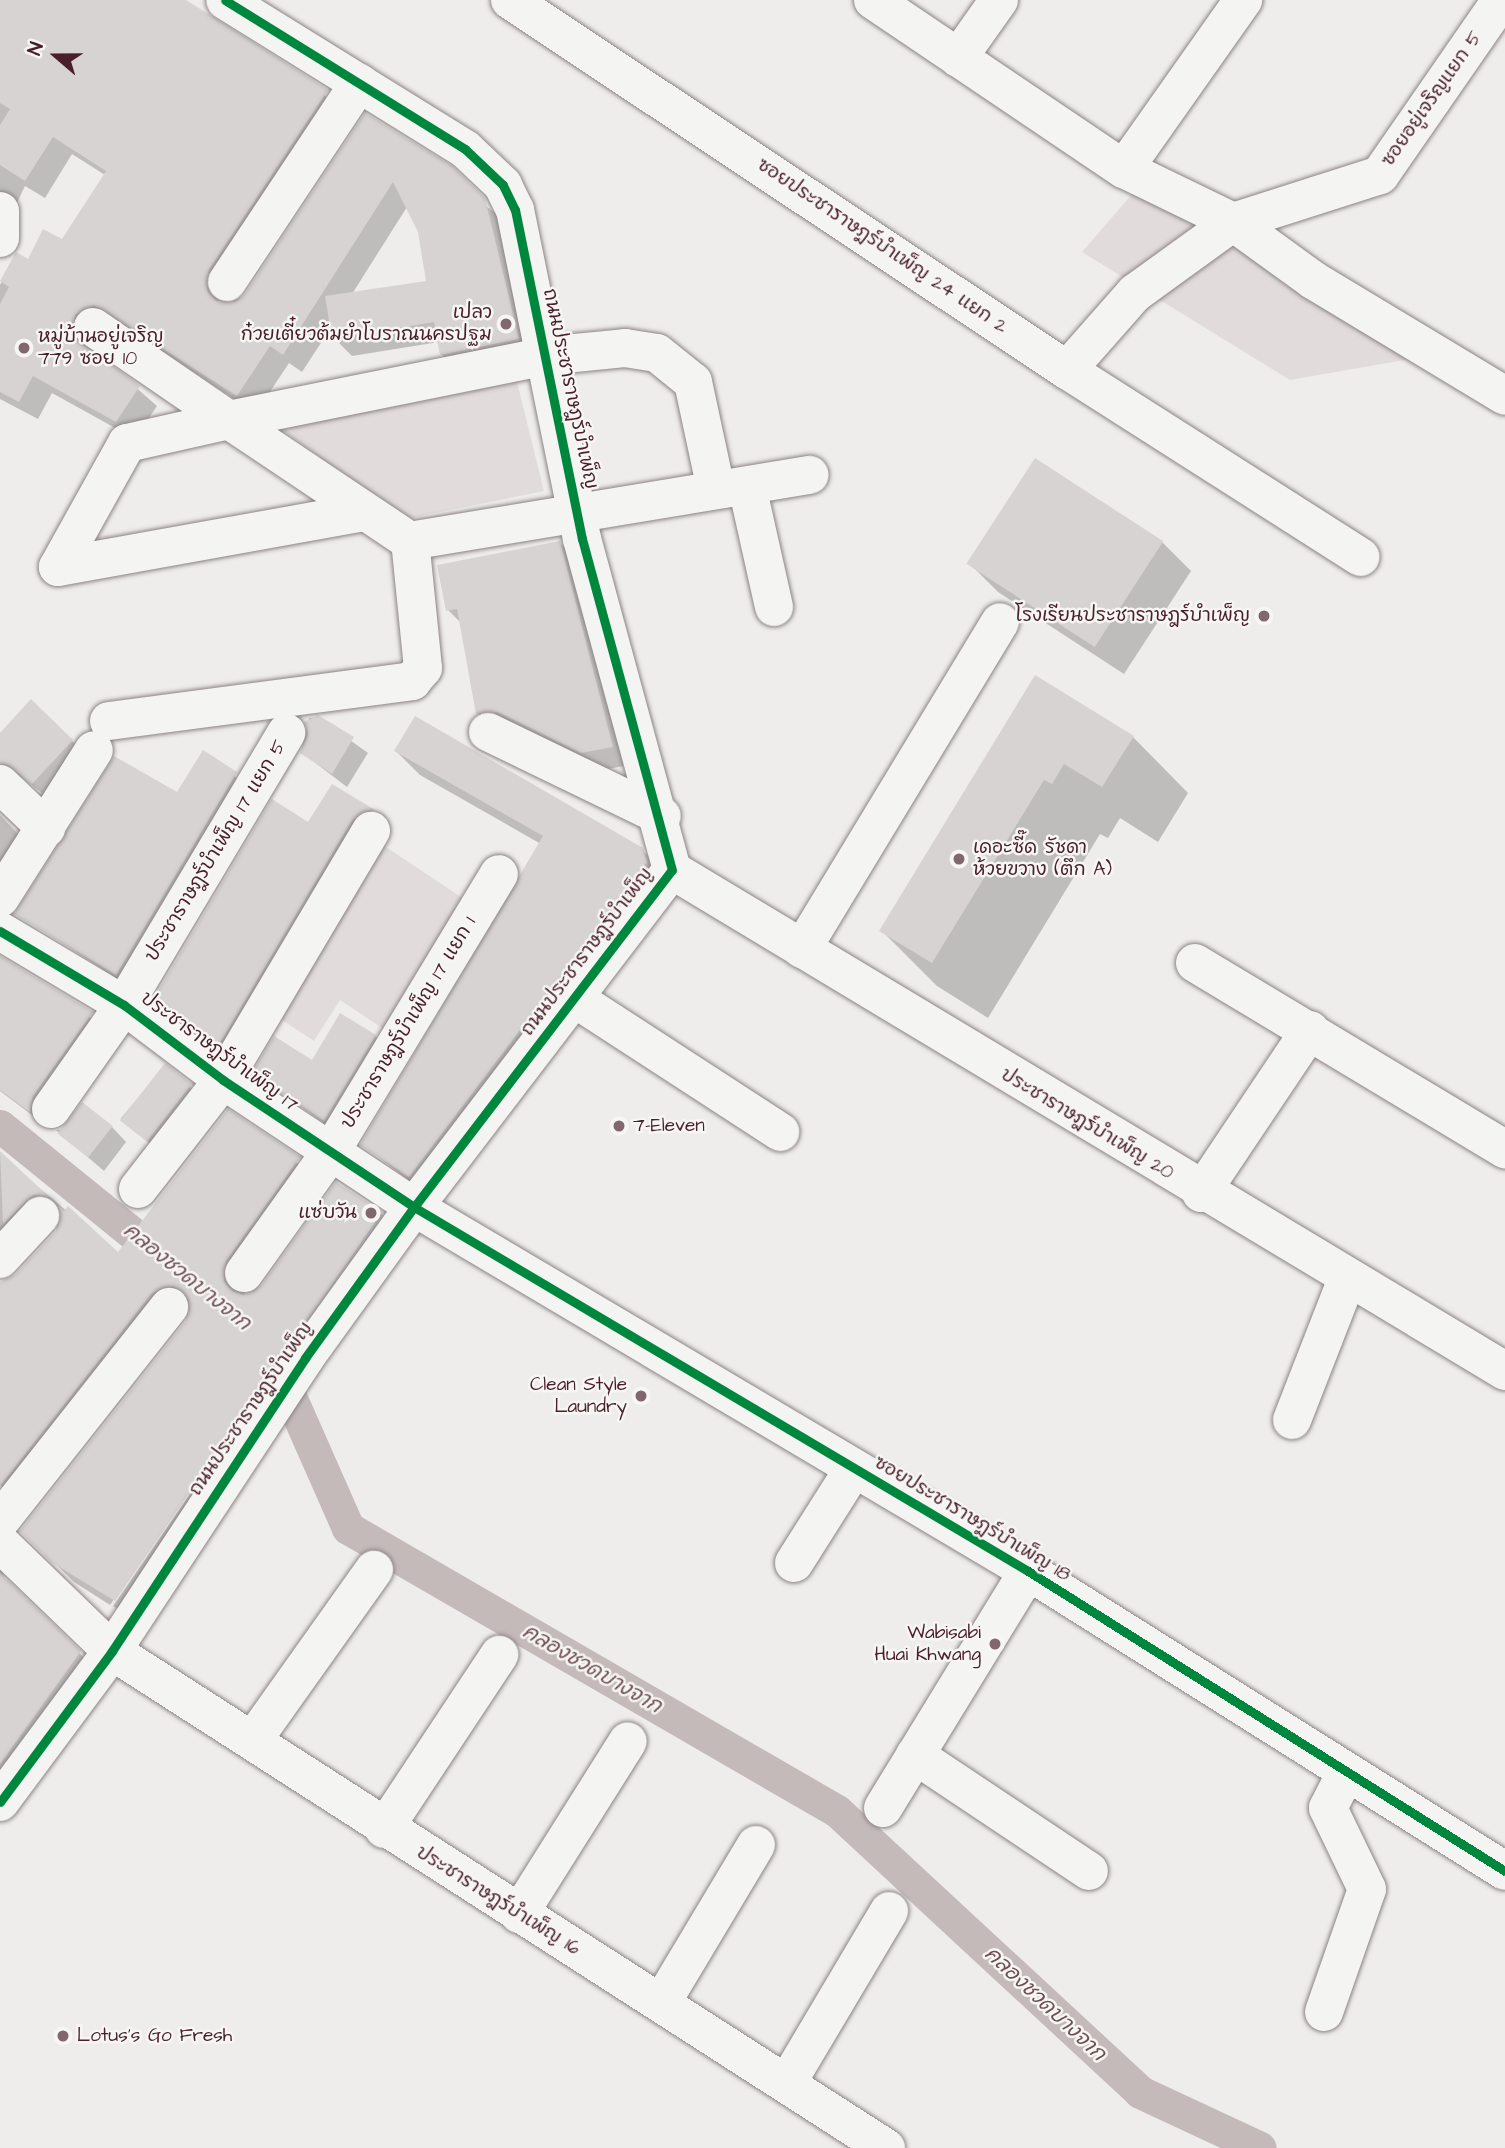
<!DOCTYPE html>
<meta charset="utf-8">
<style>
body{margin:0}
#map{position:relative;width:1505px;height:2148px;overflow:hidden;background:#eeedeb;font-family:"Architects Daughter","Playpen Sans Thai",sans-serif}
div>[style]{position:absolute}
[style*='--x']{left:calc(var(--x)*1px);top:calc(var(--y)*1px);width:calc(var(--w)*1px);rotate:calc(var(--a)*1deg)}
.green>*{inset:0;background:#e1dcdb}
.shadow>*{inset:0;background:#0003;transform-origin:0 0}
.canal>*{height:33px;margin:-16.5px;padding:0 16.5px;transform-origin:16.5px;border-radius:16.5px;background:#c5baba}
.building>*{inset:0;background:#d6d3d2;transform-origin:0 0}
.roads{filter:drop-shadow(0 0 2px #8c8385) drop-shadow(0 0 2px #8c8385)}
.minor>*{height:38px;margin:-19px;padding:0 19px;transform-origin:19px;border-radius:19px;background:#f4f4f2}
.cycleway>*{height:9px;margin:-4.5px;padding:0 4.5px;transform-origin:4.5px;border-radius:4.5px;background:#00873e}
.dots>*{width:19px;height:19px;translate:-50% -50%;box-sizing:border-box;border:4px solid #f6f6f2;border-radius:50%}
span{translate:-50% -50%;white-space:nowrap;text-align:center;line-height:1.15;-webkit-text-stroke:5px #f6f6f2;paint-order:stroke}
.street-label{font-size:19px;color:#4a1f2b}
.poi-label{font-size:19px;color:#4a1f2b}
.right{translate:-100% -50%;text-align:right}
.left{translate:0 -50%;text-align:left}
.water-label{font-size:21px;color:#6f4e56;font-style:italic}
.north{position:absolute;left:21px;top:21px;width:70px;height:70px;-webkit-text-stroke:5px #f6f6f2;paint-order:stroke;rotate:290deg;font-size:19px;font-weight:700;line-height:28px;text-align:center;color:#4a1f2b}
.north::after{content:'';display:block;margin:auto;width:24px;height:32px;background:#4a1f2b;clip-path:polygon(50% 0,100% 100%,50% 72%,0 100%)}
</style>
<div id="map">
<div class="green">
<div style="clip-path:polygon(1140px 185px,1427px 356px,1290px 380px,1082px 252px)"></div>
<div style="clip-path:polygon(517px 382px,544px 491px,406px 519px,281px 429px)"></div>
<div style="clip-path:polygon(377px 841px,467px 901px,388px 1032px,340px 1000px,314px 1041px,273px 1014px)"></div>
</div>
<div class="shadow">
<div style="clip-path:polygon(evenodd,7px 0,185px 0,346px 110px,227px 289px,225px 305px,246px 295px,366px 115px,503px 219px,536px 357px,460px 373px,441px 354px,439px 342px,352px 356px,334px 338px,332px 326px,302px 372px,289px 363px,256px 413px,125px 327px,89px 346px,157px 406px,135px 439px,52px 393px,38px 419px,0 399px,0 285px,15px 256px,29px 261px,62px 241px,105px 175px,72px 154px,45px 198px,25px 186px,14px 209px,0 218px,0 11px,7px 0,407px 207px,419px 231px,428px 282px,352px 294px,407px 207px)"></div>
<div style="clip-path:polygon(1162px 542px,1191px 571px,1124px 674px,998px 592px,969px 563px)"></div>
<div style="clip-path:polygon(560px 543px,578px 561px,631px 765px,601px 770px,496px 732px,477px 713px,462px 624px,448px 610px)"></div>
<div style="clip-path:polygon(1036px 678px,1133px 737px,1188px 793px,1158px 842px,1120px 818px,1108px 838px,1100px 834px,988px 1018px,937px 986px,881px 930px)"></div>
<div style="clip-path:polygon(318px 717px,368px 753px,347px 787px,301px 752px,309px 718px)"></div>
<div style="clip-path:polygon(0 735px,72px 741px,87px 755px,47px 797px,22px 777px,0 783px,15px 762px,0 763px)"></div>
<div style="clip-path:polygon(396px 751px,642px 850px,667px 874px,434px 1200px,363px 1145px,541px 844px,420px 775px)"></div>
<div style="clip-path:polygon(203px 753px,250px 788px,131px 988px,17px 913px,177px 794px)"></div>
<div style="clip-path:polygon(332px 786px,388px 825px,232px 1061px,156px 998px,309px 824px)"></div>
<div style="clip-path:polygon(0 815px,22px 838px,0 862px)"></div>
<div style="clip-path:polygon(0 959px,106px 1028px,44px 1124px,0 1091px)"></div>
<div style="clip-path:polygon(375px 1036px,389px 1051px,339px 1134px,255px 1073px,312px 1062px)"></div>
<div style="left:165px;top:1066px;width:52px;height:69px;rotate:40deg"></div>
<div style="clip-path:polygon(228px 1112px,320px 1180px,246px 1282px,245px 1296px,262px 1288px,337px 1184px,381px 1213px,402px 1234px,136px 1621px,113px 1606px,382px 1215px,110px 1605px,74px 1582px,22px 1531px,188px 1321px,190px 1308px,173px 1314px,22px 1505px,0 1485px,0 1294px,58px 1231px,60px 1210px,48px 1209px,0 1250px,0 1155px,118px 1254px)"></div>
<div style="clip-path:polygon(112px 1127px,126px 1142px,104px 1171px,56px 1130px)"></div>
<div style="clip-path:polygon(0 1563px,5px 1581px,100px 1673px,0 1812px)"></div>
</div>
<div class="canal">
<div style="--x:0;--y:1126;--w:215;--a:39"></div>
<div style="--x:277;--y:1367;--w:176;--a:66.2"></div>
<div style="--x:348;--y:1528;--w:565;--a:30.06"></div>
<div style="--x:837;--y:1811;--w:413;--a:42.8"></div>
<div style="--x:1140;--y:2092;--w:132;--a:25"></div>
</div>
<div class="building">
<div style="clip-path:polygon(0 0,186px 0,328px 90px,209px 270px,207px 291px,216px 301px,236px 302px,245px 294px,365px 113px,452px 166px,485px 198px,519px 339px,440px 355px,434px 322px,332px 339px,325px 296px,426px 281px,418px 232px,393px 182px,283px 355px,270px 346px,237px 396px,94px 305px,75px 315px,74px 337px,140px 386px,116px 422px,33px 376px,19px 402px,0 392px,0 304px,9px 287px,0 281px,16px 252px,28px 259px,43px 229px,62px 239px,106px 171px,53px 137px,25px 181px,0 165px,0 125px,10px 109px,0 103px)"></div>
<div style="left:1035px;top:458px;width:153px;height:126px;rotate:33deg"></div>
<div style="clip-path:polygon(560px 541px,613px 747px,581px 753px,498px 712px,476px 714px,457px 609px,446px 611px,437px 565px)"></div>
<div style="clip-path:polygon(1035px 675px,1134px 736px,1102px 787px,1064px 764px,1052px 784px,1044px 780px,932px 963px,879px 931px)"></div>
<div style="clip-path:polygon(31px 699px,73px 740px,32px 784px,0 763px,0 733px)"></div>
<div style="clip-path:polygon(318px 715px,354px 737px,332px 774px,300px 753px,308px 734px,304px 722px)"></div>
<div style="clip-path:polygon(415px 716px,643px 848px,647px 862px,409px 1177px,360px 1145px,543px 836px,394px 751px)"></div>
<div style="clip-path:polygon(203px 750px,237px 772px,116px 975px,14px 914px,114px 756px,177px 792px)"></div>
<div style="clip-path:polygon(332px 784px,375px 810px,352px 820px,217px 1048px,154px 998px,272px 799px,308px 822px)"></div>
<div style="clip-path:polygon(0 956px,93px 1012px,33px 1096px,30px 1112px,0 1090px)"></div>
<div style="clip-path:polygon(340px 1013px,376px 1035px,324px 1121px,252px 1073px,274px 1036px,312px 1060px)"></div>
<div style="left:165px;top:1063px;width:34px;height:73px;rotate:38deg"></div>
<div style="left:82px;top:1102px;width:39px;height:40px;rotate:38deg"></div>
<div style="clip-path:polygon(228px 1109px,300px 1157px,226px 1261px,224px 1281px,232px 1291px,243px 1295px,261px 1286px,336px 1182px,382px 1212px,115px 1601px,51px 1562px,20px 1531px,186px 1321px,189px 1300px,173px 1286px,152px 1293px,0 1486px,0 1282px,16px 1274px,56px 1231px,58px 1205px,64px 1211px,68px 1206px,118px 1252px)"></div>
<div style="clip-path:polygon(0 1151px,49px 1197px,33px 1195px,3px 1224px)"></div>
<div style="clip-path:polygon(0 1573px,81px 1651px,0 1764px)"></div>
</div>
<div class="roads">
<div class="minor">
<div style="--x:510;--y:0;--w:669;--a:33.6"></div>
<div style="--x:1067;--y:370;--w:103;--a:-48.6"></div>
<div style="--x:1135;--y:293;--w:121;--a:-35.9"></div>
<div style="--x:1233;--y:222;--w:154;--a:-17.7"></div>
<div style="--x:1380;--y:175;--w:213;--a:-55.3"></div>
<div style="--x:873;--y:0;--w:303;--a:34"></div>
<div style="--x:1124;--y:169;--w:121;--a:25.9"></div>
<div style="--x:1233;--y:222;--w:99;--a:35.9"></div>
<div style="--x:1313;--y:280;--w:224;--a:31.1"></div>
<div style="--x:958;--y:58;--w:71;--a:-54.7"></div>
<div style="--x:1124;--y:169;--w:207;--a:-54.8"></div>
<div style="--x:0;--y:211;--w:27;--a:90"></div>
<div style="--x:227;--y:282;--w:239;--a:-56.4"></div>
<div style="--x:93;--y:327;--w:165;--a:34.4"></div>
<div style="--x:229;--y:420;--w:322;--a:-11.4"></div>
<div style="--x:545;--y:356;--w:80;--a:-5.7"></div>
<div style="--x:625;--y:348;--w:32;--a:9"></div>
<div style="--x:657;--y:353;--w:46;--a:38.9"></div>
<div style="--x:693;--y:382;--w:100;--a:77.9"></div>
<div style="--x:1067;--y:370;--w:348;--a:32.5"></div>
<div style="--x:747;--y:486;--w:124;--a:77.4"></div>
<div style="--x:364;--y:512;--w:311;--a:169.8"></div>
<div style="--x:58;--y:567;--w:142;--a:-60.9"></div>
<div style="--x:127;--y:443;--w:105;--a:-12.7"></div>
<div style="--x:229;--y:420;--w:218;--a:33.8"></div>
<div style="--x:410;--y:541;--w:405;--a:-9.4"></div>
<div style="--x:109;--y:721;--w:306;--a:-7.5"></div>
<div style="--x:412;--y:681;--w:17;--a:-50"></div>
<div style="--x:423;--y:668;--w:128;--a:-95.8"></div>
<div style="--x:488;--y:732;--w:193;--a:25.8"></div>
<div style="--x:0;--y:784;--w:64;--a:43.7"></div>
<div style="--x:672;--y:870;--w:972;--a:31.02"></div>
<div style="--x:0;--y:898;--w:175;--a:-57.6"></div>
<div style="--x:0;--y:931;--w:144;--a:30.8"></div>
<div style="--x:124;--y:1005;--w:124;--a:37.1"></div>
<div style="--x:223;--y:1080;--w:229;--a:33.6"></div>
<div style="--x:414;--y:1207;--w:714;--a:30.66"></div>
<div style="--x:1028;--y:1571;--w:563;--a:32.17"></div>
<div style="--x:802;--y:949;--w:382;--a:-58.8"></div>
<div style="--x:1195;--y:963;--w:362;--a:31"></div>
<div style="--x:574;--y:998;--w:246;--a:33"></div>
<div style="--x:51;--y:1109;--w:127;--a:-54.9"></div>
<div style="--x:124;--y:1005;--w:317;--a:-59.2"></div>
<div style="--x:138;--y:1189;--w:138;--a:-52.1"></div>
<div style="--x:223;--y:1080;--w:290;--a:-59.3"></div>
<div style="--x:1201;--y:1193;--w:196;--a:-56.2"></div>
<div style="--x:0;--y:1259;--w:59;--a:-47.1"></div>
<div style="--x:244;--y:1273;--w:148;--a:-54.4"></div>
<div style="--x:330;--y:1153;--w:326;--a:-58.8"></div>
<div style="--x:1292;--y:1420;--w:151;--a:-68.7"></div>
<div style="--x:0;--y:1521;--w:273;--a:-51.7"></div>
<div style="--x:0;--y:1543;--w:156;--a:44"></div>
<div style="--x:112;--y:1651;--w:920;--a:32.71"></div>
<div style="--x:794;--y:1563;--w:112;--a:-57.7"></div>
<div style="--x:253;--y:1740;--w:209;--a:-54.6"></div>
<div style="--x:915;--y:1755;--w:209;--a:33.7"></div>
<div style="--x:0;--y:1802;--w:188;--a:-53.4"></div>
<div style="--x:112;--y:1651;--w:351;--a:-56.6"></div>
<div style="--x:305;--y:1358;--w:186;--a:-54.2"></div>
<div style="--x:414;--y:1207;--w:424;--a:-52.6"></div>
<div style="--x:672;--y:870;--w:343;--a:-105.2"></div>
<div style="--x:582;--y:539;--w:336;--a:-101.5"></div>
<div style="--x:515;--y:210;--w:28;--a:-116"></div>
<div style="--x:503;--y:185;--w:52;--a:-136.5"></div>
<div style="--x:465;--y:149;--w:282;--a:-148.2"></div>
<div style="--x:883;--y:1808;--w:278;--a:-58.5"></div>
<div style="--x:384;--y:1829;--w:209;--a:-56.5"></div>
<div style="--x:519;--y:1914;--w:204;--a:-57.8"></div>
<div style="--x:662;--y:2002;--w:183;--a:-59.1"></div>
<div style="--x:1324;--y:2012;--w:130;--a:-70.7"></div>
<div style="--x:1367;--y:1889;--w:90;--a:-115.7"></div>
<div style="--x:1328;--y:1808;--w:39;--a:-63"></div>
<div style="--x:787;--y:2083;--w:200;--a:-59.3"></div>
</div>
</div>
<div class="cycleway">
<div style="--x:0;--y:931;--w:144;--a:30.8"></div>
<div style="--x:124;--y:1005;--w:124;--a:37.1"></div>
<div style="--x:223;--y:1080;--w:229;--a:33.6"></div>
<div style="--x:414;--y:1207;--w:714;--a:30.66"></div>
<div style="--x:1028;--y:1571;--w:563;--a:32.17"></div>
<div style="--x:0;--y:1802;--w:188;--a:-53.4"></div>
<div style="--x:112;--y:1651;--w:351;--a:-56.6"></div>
<div style="--x:305;--y:1358;--w:186;--a:-54.2"></div>
<div style="--x:414;--y:1207;--w:424;--a:-52.6"></div>
<div style="--x:672;--y:870;--w:343;--a:-105.2"></div>
<div style="--x:582;--y:539;--w:336;--a:-101.5"></div>
<div style="--x:515;--y:210;--w:28;--a:-116"></div>
<div style="--x:503;--y:185;--w:52;--a:-136.5"></div>
<div style="--x:465;--y:149;--w:282;--a:-148.2"></div>
</div>
<div class="dots">
<div style="left:506px;top:324px;background:#83676e"></div>
<div style="left:24px;top:348px;background:#83676e"></div>
<div style="left:1264px;top:616px;background:#83676e"></div>
<div style="left:959px;top:859px;background:#83676e"></div>
<div style="left:619px;top:1126px;background:#83676e"></div>
<div style="left:371px;top:1213px;background:#83676e"></div>
<div style="left:641px;top:1396px;background:#83676e"></div>
<div style="left:995px;top:1644px;background:#83676e"></div>
<div style="left:63px;top:2036px;background:#83676e"></div>
</div>
<div class="street-label">
<span style="left:1432px;top:99px;rotate:-55deg">ซอยอยู่เจริญแยก 5</span>
<span style="left:882px;top:246px;rotate:34deg">ซอยประชาราษฎร์บำเพ็ญ 24 แยก 2</span>
<span style="left:570px;top:389px;rotate:78deg">ถนนประชาราษฎร์บำเพ็ญ</span>
<span style="left:216px;top:851px;rotate:-59deg">ประชาราษฎร์บำเพ็ญ 17 แยก 5</span>
<span style="left:587px;top:952px;rotate:-53deg">ถนนประชาราษฎร์บำเพ็ญ</span>
<span style="left:409px;top:1023px;rotate:-59deg">ประชาราษฎร์บำเพ็ญ 17 แยก 1</span>
<span style="left:219px;top:1052px;rotate:36deg">ประชาราษฎร์บำเพ็ญ 17</span>
<span style="left:1087px;top:1124px;rotate:31deg">ประชาราษฎร์บำเพ็ญ 20</span>
<span style="left:251px;top:1409px;rotate:-56deg">ถนนประชาราษฎร์บำเพ็ญ</span>
<span style="left:972px;top:1519px;rotate:31deg">ซอยประชาราษฎร์บำเพ็ญ 18</span>
<span style="left:498px;top:1901px;rotate:32deg">ประชาราษฎร์บำเพ็ญ 16</span>
</div>
<div class="poi-label">
<span class="right" style="left:492px;top:324px">เปลว<br>ก๋วยเตี๋ยวต้มยำโบราณนครปฐม</span>
<span class="left" style="left:38px;top:348px">หมู่บ้านอยู่เจริญ<br>779 ซอย 10</span>
<span class="right" style="left:1250px;top:616px">โรงเรียนประชาราษฎร์บำเพ็ญ</span>
<span class="left" style="left:973px;top:859px">เดอะซี๊ด รัชดา<br>ห้วยขวาง (ตึก A)</span>
<span class="left" style="left:633px;top:1126px">7-Eleven</span>
<span class="right" style="left:357px;top:1213px">แซ่บวัน</span>
<span class="right" style="left:627px;top:1396px">Clean Style<br>Laundry</span>
<span class="right" style="left:981px;top:1644px">Wabisabi<br>Huai Khwang</span>
<span class="left" style="left:77px;top:2036px">Lotus's Go Fresh</span>
</div>
<div class="water-label">
<span style="left:187px;top:1277px;rotate:39deg">คลองชวดบางจาก</span>
<span style="left:592px;top:1669px;rotate:30deg">คลองชวดบางจาก</span>
<span style="left:1045px;top:2004px;rotate:43deg">คลองชวดบางจาก</span>
</div>
<div class="north">N</div>
</div>
